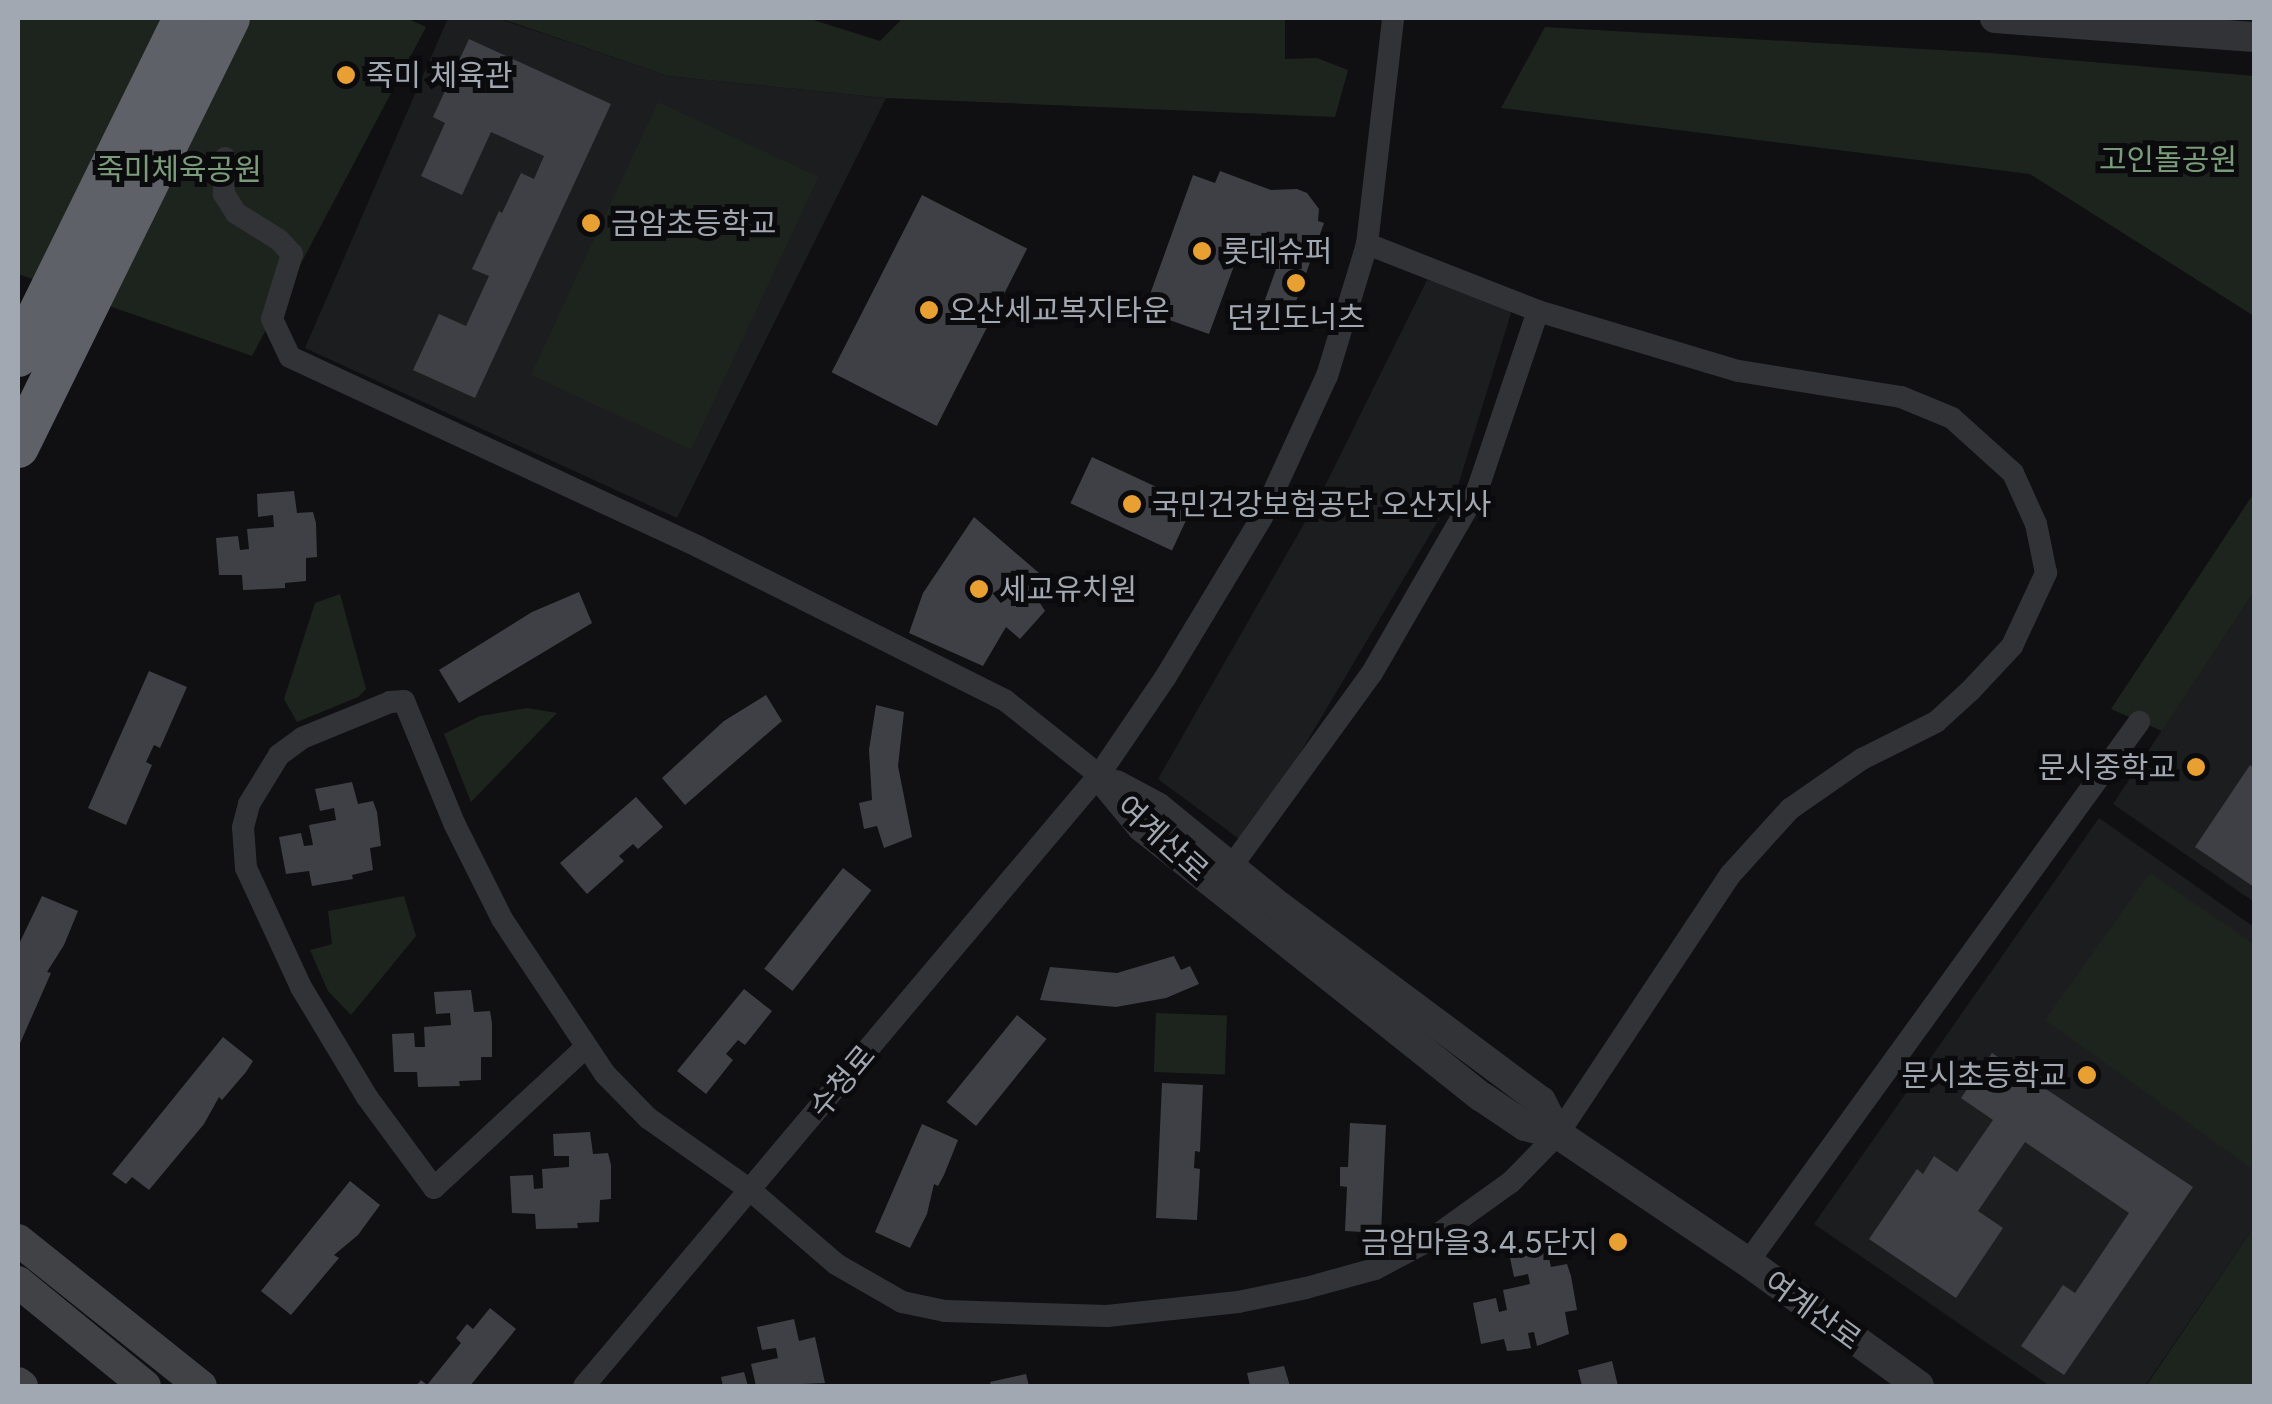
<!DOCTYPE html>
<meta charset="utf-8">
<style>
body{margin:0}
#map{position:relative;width:2272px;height:1404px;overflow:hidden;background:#101012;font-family:Inter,"Noto Sans KR",sans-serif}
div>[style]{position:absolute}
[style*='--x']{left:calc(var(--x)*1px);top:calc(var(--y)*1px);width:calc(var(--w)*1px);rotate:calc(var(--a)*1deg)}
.built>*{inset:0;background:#1c1d1f}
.green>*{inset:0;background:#1d241d;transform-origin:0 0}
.building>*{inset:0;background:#3f4045;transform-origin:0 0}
.minor>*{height:22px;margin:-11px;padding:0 11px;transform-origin:11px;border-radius:11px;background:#323336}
.tertiary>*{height:30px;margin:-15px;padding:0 15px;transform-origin:15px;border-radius:15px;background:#323336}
.secondary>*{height:32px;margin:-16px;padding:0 16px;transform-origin:16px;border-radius:16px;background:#404246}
.motorway>*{height:42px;margin:-21px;padding:0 21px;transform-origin:21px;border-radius:21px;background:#5e6167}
.dots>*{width:28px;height:28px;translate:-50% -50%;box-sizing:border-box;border:5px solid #0b0b0d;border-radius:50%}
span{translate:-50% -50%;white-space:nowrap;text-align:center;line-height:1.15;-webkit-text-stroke:10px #0b0b0d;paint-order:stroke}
.poi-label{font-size:30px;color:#a2a8b2}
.left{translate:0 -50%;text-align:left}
.right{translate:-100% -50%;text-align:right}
.park-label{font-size:30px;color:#7a9c7a}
.street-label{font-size:30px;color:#a2a8b2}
.frame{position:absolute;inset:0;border:20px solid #a2a8b2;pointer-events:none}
</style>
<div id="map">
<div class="built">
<div style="clip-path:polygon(448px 18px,497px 18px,668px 76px,886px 98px,677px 518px,305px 348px)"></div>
<div style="clip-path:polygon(1427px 280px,1502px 300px,1511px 313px,1457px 489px,1246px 844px,1158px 779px,1320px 496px)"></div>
<div style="clip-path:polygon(2254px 592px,2254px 902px,2113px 804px)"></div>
<div style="clip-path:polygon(2099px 818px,2254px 927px,2254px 1227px,2145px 1386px,2050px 1386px,1814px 1224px)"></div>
</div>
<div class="green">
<div style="clip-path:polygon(18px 18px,406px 18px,426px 27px,252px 356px,18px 274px)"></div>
<div style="clip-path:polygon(499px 18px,807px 18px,880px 41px,903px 18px,1285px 19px,1285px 59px,1317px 58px,1348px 70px,1335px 117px,886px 98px,668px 76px)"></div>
<div style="clip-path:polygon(1545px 27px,1990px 53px,2254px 76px,2254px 316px,2030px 174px,1501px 108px)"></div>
<div style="left:658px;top:102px;width:177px;height:301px;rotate:25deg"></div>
<div style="clip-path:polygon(2254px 493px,2254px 592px,2162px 731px,2111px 709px)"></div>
<div style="clip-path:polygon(340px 594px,366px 689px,358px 697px,297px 722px,284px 699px,315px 603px)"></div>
<div style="clip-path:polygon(527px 708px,557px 713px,471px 802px,444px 734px,480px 716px)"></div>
<div style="clip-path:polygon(2150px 873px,2254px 944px,2251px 1168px,2045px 1020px)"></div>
<div style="clip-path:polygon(404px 896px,416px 936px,351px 1015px,328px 991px,310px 950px,332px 944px,328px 911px)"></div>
<div style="left:1156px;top:1013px;width:71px;height:59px;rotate:2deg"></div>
<div style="clip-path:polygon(2254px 1227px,2254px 1386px,2145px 1386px,2146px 1386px)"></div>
</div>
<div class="building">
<div style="clip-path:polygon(469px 39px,611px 104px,475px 398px,413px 370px,439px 314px,466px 326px,489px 276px,472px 269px,499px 211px,502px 213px,521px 173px,534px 179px,544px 156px,491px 132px,462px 195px,421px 176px,445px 123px,433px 117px)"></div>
<div style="clip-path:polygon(1220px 171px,1271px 190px,1297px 189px,1307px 193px,1319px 209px,1318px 221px,1324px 223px,1289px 321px,1261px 311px,1280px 258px,1242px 244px,1209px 334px,1144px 311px,1193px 175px,1215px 183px)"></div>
<div style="left:922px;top:195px;width:118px;height:199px;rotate:27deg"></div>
<div style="left:1092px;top:457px;width:112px;height:51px;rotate:25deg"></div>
<div style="clip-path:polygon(294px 491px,297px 513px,313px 512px,316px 523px,317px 557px,306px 558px,306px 581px,285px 583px,285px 588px,243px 590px,242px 575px,219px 575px,216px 538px,238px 536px,240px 550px,249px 549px,247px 529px,274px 527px,273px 515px,258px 517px,257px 494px)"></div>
<div style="clip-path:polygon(974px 517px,1039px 573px,1028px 584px,1045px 611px,1020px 639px,1006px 627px,983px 666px,909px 633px,923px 593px)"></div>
<div style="clip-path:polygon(579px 592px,592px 623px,459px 703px,439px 670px,532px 612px)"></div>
<div style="clip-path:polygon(149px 671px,187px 687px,160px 748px,154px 745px,146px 762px,152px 765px,126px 825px,88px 808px)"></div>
<div style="clip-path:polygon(766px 695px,782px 721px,685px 805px,662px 778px,724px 721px)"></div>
<div style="clip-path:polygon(876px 705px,904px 712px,898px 766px,912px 837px,884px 848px,877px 826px,864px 829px,859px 803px,872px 800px,869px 750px)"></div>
<div style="clip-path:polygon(2250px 765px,2254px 768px,2254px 887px,2195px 847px)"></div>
<div style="clip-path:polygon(352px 782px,358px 804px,373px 801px,377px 812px,381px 846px,370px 848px,373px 870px,352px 875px,353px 879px,312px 886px,309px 871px,286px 874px,279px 837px,301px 833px,304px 846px,313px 845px,309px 825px,336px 820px,334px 808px,320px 811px,315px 789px)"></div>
<div style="clip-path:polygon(636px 797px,663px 827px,638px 849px,633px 844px,619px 856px,624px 861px,587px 894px,560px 863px)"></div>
<div style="left:843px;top:868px;width:36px;height:128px;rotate:38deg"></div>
<div style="clip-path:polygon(42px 896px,78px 911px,64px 945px,47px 972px,51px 973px,18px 1048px,18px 946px)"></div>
<div style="clip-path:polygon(1174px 956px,1181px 970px,1190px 966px,1199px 984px,1166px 998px,1116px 1007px,1040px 1000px,1050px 967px,1117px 973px)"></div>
<div style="clip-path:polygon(744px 989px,772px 1011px,745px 1045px,738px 1040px,726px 1054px,733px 1060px,706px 1094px,677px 1071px)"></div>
<div style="clip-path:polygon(471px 990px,474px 1012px,490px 1011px,492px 1023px,492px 1057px,481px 1057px,481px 1080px,459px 1081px,460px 1086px,418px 1087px,417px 1072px,394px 1072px,392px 1034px,414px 1033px,415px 1047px,425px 1047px,424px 1027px,451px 1025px,450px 1013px,436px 1014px,434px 992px)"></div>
<div style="left:1017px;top:1015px;width:38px;height:112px;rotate:39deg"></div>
<div style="clip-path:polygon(223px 1037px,253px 1061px,246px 1072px,222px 1100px,219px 1097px,204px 1124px,149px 1190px,132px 1177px,126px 1184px,112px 1174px)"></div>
<div style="clip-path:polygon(1992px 1053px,2193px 1187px,2064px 1375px,2021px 1346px,2063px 1285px,2075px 1293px,2129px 1213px,2025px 1142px,1978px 1211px,2003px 1228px,1956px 1298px,1869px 1239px,1917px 1169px,1923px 1174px,1934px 1156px,1957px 1172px,1993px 1120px,1961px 1098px)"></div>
<div style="clip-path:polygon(1162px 1083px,1203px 1085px,1200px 1152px,1195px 1151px,1194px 1168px,1200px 1169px,1197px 1220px,1156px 1218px)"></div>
<div style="clip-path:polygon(1350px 1123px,1386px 1125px,1381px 1233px,1345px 1231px,1347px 1187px,1340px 1186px,1340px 1167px,1348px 1167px)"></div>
<div style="clip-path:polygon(922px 1124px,958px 1140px,944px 1175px,938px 1186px,934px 1184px,927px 1214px,910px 1248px,875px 1232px)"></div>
<div style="clip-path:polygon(590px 1132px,593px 1154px,608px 1153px,611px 1165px,611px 1199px,600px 1200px,599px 1222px,577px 1223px,578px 1228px,536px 1229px,535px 1214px,512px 1213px,510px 1176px,533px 1175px,534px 1189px,543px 1188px,542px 1169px,569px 1167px,569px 1156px,554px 1156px,553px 1134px)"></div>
<div style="clip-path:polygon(350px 1181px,380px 1205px,358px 1235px,334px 1255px,339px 1258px,291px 1315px,261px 1291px)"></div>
<div style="clip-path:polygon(1546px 1245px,1551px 1267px,1567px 1264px,1571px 1276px,1577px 1310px,1565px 1312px,1569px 1334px,1537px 1346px,1534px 1332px,1528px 1333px,1531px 1348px,1519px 1350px,1507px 1351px,1504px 1339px,1481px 1344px,1473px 1303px,1496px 1298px,1499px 1312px,1507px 1310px,1503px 1290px,1530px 1284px,1528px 1274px,1514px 1277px,1509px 1253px)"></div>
<div style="clip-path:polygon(490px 1308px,516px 1329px,470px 1386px,416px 1386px,421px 1380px,427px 1385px,461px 1343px,456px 1338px,467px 1324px,473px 1329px)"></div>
<div style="clip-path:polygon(794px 1319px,799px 1341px,815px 1337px,825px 1383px,756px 1386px,751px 1364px,778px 1358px,776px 1348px,762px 1350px,757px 1327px)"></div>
<div style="clip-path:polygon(1612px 1361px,1618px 1386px,1582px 1386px,1578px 1370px)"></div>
<div style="clip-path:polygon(1284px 1366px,1290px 1386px,1250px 1386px,1247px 1373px)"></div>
<div style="clip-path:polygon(744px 1372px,748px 1386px,723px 1386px,721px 1377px)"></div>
<div style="clip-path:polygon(1026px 1374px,1029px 1386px,991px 1386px,990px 1382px)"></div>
</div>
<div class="minor">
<div style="--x:225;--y:158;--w:36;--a:92"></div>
<div style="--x:224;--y:194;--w:22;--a:58"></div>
<div style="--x:236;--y:213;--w:51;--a:32.1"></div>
<div style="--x:279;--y:240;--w:19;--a:47"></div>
<div style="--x:292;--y:254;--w:68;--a:107.1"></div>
<div style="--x:272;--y:319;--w:42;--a:64.7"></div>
<div style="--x:290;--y:357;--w:451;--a:24.9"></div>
<div style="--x:699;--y:547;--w:343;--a:26.6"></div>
<div style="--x:1006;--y:701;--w:119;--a:38.5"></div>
<div style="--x:1231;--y:867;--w:240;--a:-54"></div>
<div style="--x:1372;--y:673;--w:210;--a:-60"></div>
<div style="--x:1477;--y:491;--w:190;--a:-71.3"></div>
<div style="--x:1538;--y:311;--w:184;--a:-158.6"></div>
<div style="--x:585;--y:1048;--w:206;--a:137.2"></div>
<div style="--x:434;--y:1188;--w:113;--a:-126.4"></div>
<div style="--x:367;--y:1097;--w:128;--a:-121"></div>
<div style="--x:301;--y:987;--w:131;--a:-114.8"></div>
<div style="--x:246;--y:868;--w:41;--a:-94.2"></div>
<div style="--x:243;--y:827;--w:24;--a:-75"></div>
<div style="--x:249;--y:804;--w:57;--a:-58.5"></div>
<div style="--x:279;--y:755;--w:29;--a:-36"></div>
<div style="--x:302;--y:738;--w:95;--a:-22.2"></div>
<div style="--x:390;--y:702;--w:14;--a:-4"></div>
<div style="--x:404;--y:701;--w:132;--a:67.7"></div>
<div style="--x:454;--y:823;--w:107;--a:63.4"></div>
<div style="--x:502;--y:919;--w:186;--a:56.4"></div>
<div style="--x:605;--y:1074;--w:62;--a:45.7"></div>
<div style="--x:648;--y:1118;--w:125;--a:35.2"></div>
<div style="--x:750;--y:1190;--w:113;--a:40.7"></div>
<div style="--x:836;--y:1264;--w:76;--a:29.9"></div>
<div style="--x:902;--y:1302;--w:44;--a:11.8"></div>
<div style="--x:945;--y:1311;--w:162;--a:1.8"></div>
<div style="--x:1107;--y:1316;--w:132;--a:-6.1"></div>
<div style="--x:1238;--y:1302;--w:69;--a:-11.6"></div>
<div style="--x:1306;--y:1288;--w:72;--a:-15.4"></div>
<div style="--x:1375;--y:1269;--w:62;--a:-27.8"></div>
<div style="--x:1430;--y:1240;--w:100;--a:-35.6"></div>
<div style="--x:1511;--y:1182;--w:67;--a:-45.6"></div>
<div style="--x:1558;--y:1134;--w:312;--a:-56.4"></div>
<div style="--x:1731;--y:874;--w:88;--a:-47.8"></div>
<div style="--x:1790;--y:809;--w:88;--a:-34.8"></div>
<div style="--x:1862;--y:759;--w:83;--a:-26.6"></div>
<div style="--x:1936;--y:722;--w:46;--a:-42.4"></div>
<div style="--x:1970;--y:691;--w:62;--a:-47"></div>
<div style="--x:2012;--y:646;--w:81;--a:-65"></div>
<div style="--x:2046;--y:573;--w:50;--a:-101.5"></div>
<div style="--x:2036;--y:524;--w:56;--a:-114.3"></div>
<div style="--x:2013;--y:473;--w:82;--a:-138"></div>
<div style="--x:1952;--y:418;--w:55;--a:-157.6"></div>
<div style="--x:1901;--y:397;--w:165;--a:-170.9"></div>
<div style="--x:1738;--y:371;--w:209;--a:-163.3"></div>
<div style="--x:1748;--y:1262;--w:667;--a:-54.09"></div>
<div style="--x:584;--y:1386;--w:799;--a:-49.87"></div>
<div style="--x:1099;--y:775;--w:117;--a:-55.8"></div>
<div style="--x:1165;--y:678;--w:188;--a:-58.9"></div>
<div style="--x:1262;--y:517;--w:155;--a:-65.3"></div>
<div style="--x:1327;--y:376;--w:138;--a:-73.1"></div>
<div style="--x:1367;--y:244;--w:227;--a:-83.4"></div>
</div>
<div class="tertiary">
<div style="--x:1995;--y:18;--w:260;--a:4.2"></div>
<div style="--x:1099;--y:775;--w:67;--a:50.4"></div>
<div style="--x:1142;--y:827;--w:434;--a:38.5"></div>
<div style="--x:1482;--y:1097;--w:52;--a:34"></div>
<div style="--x:1525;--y:1126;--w:34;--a:14"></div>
<div style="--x:1558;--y:1134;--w:229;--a:34"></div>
<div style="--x:1748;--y:1262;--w:211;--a:35.9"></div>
<div style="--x:1116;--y:785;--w:47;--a:28.2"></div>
<div style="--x:1157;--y:807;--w:157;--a:39.1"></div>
<div style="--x:1279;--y:906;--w:327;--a:36.7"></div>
<div style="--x:1541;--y:1101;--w:37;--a:63"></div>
</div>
<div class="secondary">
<div style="--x:18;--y:1240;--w:234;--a:38.6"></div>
<div style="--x:18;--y:1282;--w:164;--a:39.3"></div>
<div style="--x:18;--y:1383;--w:5;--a:37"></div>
</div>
<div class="motorway">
<div style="--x:18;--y:356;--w:377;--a:-63.8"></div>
<div style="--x:18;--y:447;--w:478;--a:-63.8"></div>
</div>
<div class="dots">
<div style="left:346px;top:75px;background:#e8a032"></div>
<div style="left:591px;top:223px;background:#e8a032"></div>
<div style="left:1202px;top:251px;background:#e8a032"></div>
<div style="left:1296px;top:283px;background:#e8a032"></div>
<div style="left:929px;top:310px;background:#e8a032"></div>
<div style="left:1132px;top:504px;background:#e8a032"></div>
<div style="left:979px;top:589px;background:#e8a032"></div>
<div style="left:2196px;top:767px;background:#e8a032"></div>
<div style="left:2087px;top:1075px;background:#e8a032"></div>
<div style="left:1618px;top:1242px;background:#e8a032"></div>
</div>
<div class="poi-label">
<span class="left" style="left:366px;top:75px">죽미 체육관</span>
<span class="left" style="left:611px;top:223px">금암초등학교</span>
<span class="left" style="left:1222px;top:251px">롯데슈퍼</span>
<span class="left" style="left:949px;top:310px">오산세교복지타운</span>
<span style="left:1296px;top:317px">던킨도너츠</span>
<span class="left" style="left:1152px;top:504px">국민건강보험공단 오산지사</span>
<span class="left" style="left:999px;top:589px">세교유치원</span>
<span class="right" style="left:2176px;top:767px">문시중학교</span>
<span class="right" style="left:2067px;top:1075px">문시초등학교</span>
<span class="right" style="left:1598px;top:1242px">금암마을3.4.5단지</span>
</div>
<div class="park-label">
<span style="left:2168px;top:159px">고인돌공원</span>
<span style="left:179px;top:169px">죽미체육공원</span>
</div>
<div class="street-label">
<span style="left:1163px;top:838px;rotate:42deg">여계산로</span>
<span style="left:842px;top:1081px;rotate:-50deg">수청로</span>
<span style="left:1813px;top:1310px;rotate:36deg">여계산로</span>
</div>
<div class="frame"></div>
</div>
